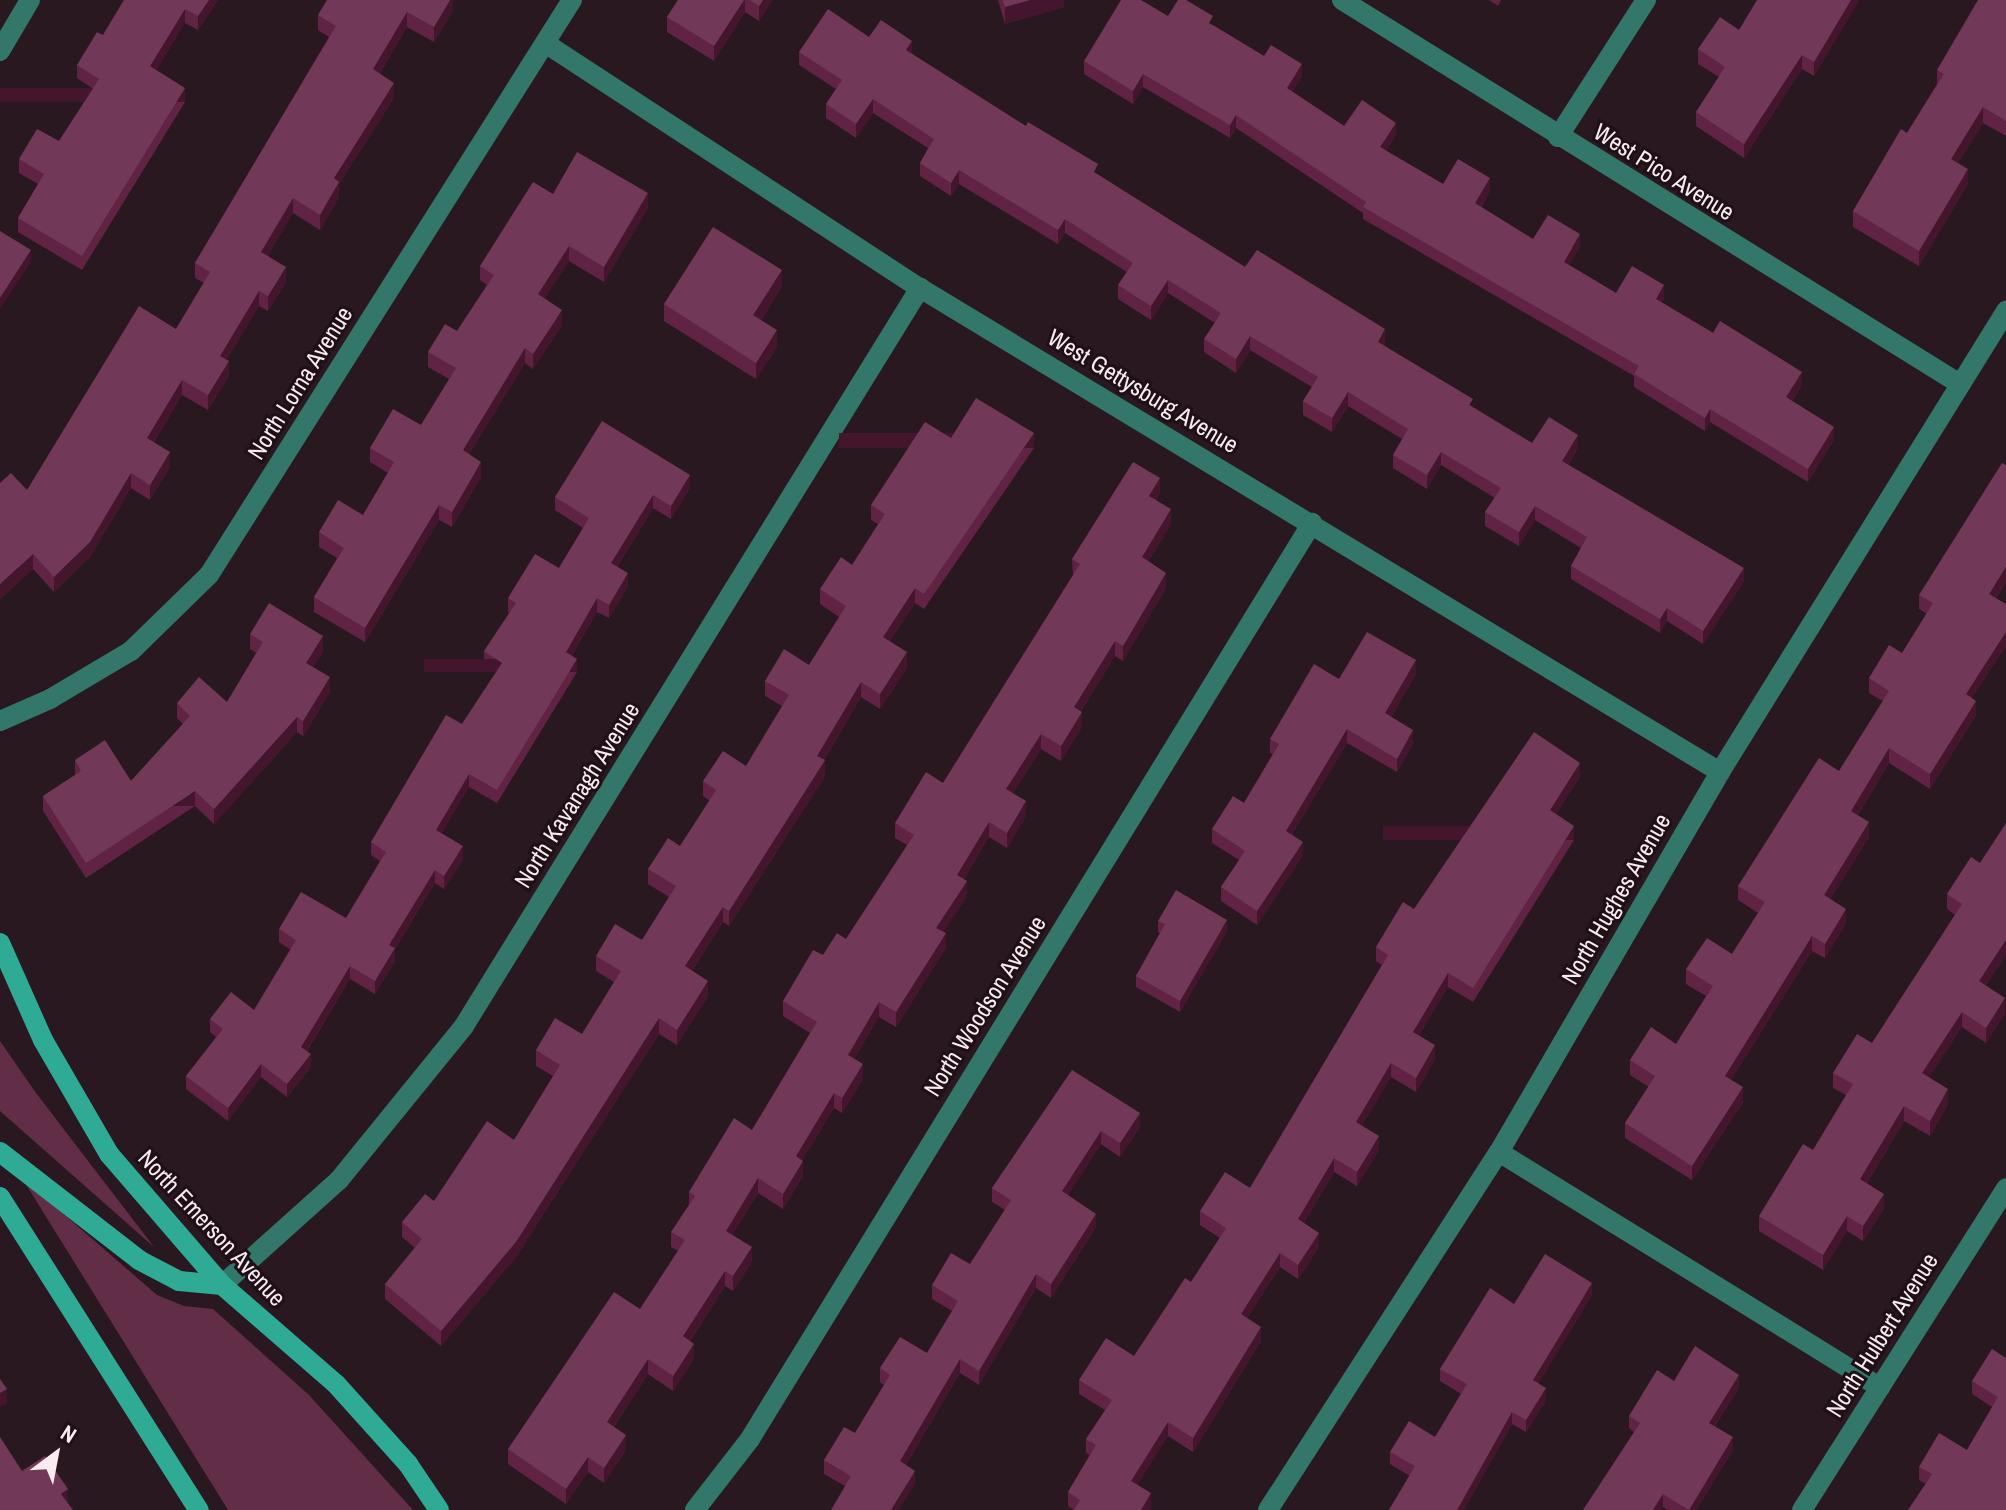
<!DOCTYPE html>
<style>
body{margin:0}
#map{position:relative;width:2006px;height:1510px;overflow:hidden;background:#29181f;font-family:"Archivo Narrow",sans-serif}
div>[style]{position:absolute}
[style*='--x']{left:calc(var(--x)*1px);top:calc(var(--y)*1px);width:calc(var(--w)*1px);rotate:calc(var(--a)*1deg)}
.green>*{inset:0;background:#622d46}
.lane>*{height:20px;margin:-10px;padding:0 10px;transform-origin:10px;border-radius:10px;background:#327769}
.street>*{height:20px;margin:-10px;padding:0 10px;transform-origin:10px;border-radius:10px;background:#327769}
.secondary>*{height:20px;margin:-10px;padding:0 10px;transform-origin:10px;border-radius:10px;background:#2eaa95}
.wall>*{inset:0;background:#602344}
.shaded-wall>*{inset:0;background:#43162d;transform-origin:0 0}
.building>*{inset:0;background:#713957}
span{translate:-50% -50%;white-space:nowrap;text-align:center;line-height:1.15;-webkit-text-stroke:6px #1f0f16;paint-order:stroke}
.street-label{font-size:24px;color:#f8ecf1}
.north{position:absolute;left:16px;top:1414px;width:80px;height:80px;-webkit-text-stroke:6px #1f0f16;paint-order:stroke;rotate:32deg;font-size:22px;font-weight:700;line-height:32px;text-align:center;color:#f8ecf1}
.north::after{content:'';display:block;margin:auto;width:28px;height:36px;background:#f8ecf1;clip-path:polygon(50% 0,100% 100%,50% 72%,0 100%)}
</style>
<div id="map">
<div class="green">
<div style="clip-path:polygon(0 1041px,36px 1093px,154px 1247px,0 1111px)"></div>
<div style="clip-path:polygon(22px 1178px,157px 1295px,184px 1306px,213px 1309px,309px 1395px,413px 1510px,228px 1510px)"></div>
</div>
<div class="lane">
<div style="--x:1499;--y:1152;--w:448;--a:31.7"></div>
</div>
<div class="street">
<div style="--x:1342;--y:0;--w:728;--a:31.86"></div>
<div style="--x:545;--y:43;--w:448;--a:33.2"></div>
<div style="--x:920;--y:288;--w:935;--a:31.17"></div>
<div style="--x:0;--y:51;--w:59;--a:-59.5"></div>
<div style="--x:1558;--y:137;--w:163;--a:-57.3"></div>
<div style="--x:0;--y:721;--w:55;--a:-23.7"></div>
<div style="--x:50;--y:699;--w:94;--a:-30.7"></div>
<div style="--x:131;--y:651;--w:109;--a:-44.3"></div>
<div style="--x:209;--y:575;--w:680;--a:-57.74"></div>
<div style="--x:222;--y:1285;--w:157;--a:-41.9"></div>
<div style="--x:339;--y:1180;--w:198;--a:-50.9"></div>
<div style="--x:464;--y:1026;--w:868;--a:-58.29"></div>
<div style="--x:695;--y:1510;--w:90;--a:-52.2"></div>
<div style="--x:750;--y:1439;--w:1075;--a:-58.47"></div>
<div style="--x:1268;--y:1510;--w:426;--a:-57.2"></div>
<div style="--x:1499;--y:1152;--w:440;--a:-59.8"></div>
<div style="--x:1720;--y:772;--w:543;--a:-58.18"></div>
<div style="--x:1802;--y:1510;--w:381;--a:-57.6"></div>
</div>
<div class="secondary">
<div style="--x:0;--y:943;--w:106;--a:66.1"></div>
<div style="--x:43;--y:1040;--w:132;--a:59.9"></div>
<div style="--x:109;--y:1154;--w:173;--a:49.2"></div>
<div style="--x:222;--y:1285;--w:151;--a:41"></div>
<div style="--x:336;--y:1384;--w:108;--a:48"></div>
<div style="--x:408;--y:1464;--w:55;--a:56"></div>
<div style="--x:0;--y:1152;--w:176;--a:37.8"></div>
<div style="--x:139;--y:1260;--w:45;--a:27.7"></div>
<div style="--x:179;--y:1281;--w:43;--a:5.3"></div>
<div style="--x:0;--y:1197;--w:371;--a:57.6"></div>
</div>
<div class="wall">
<div style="clip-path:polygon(124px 0,218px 0,198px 30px,185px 23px,156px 70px,185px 102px,82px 270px,18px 232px,18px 218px,38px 184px,19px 173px,19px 159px,59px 141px,93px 89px,77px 78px,77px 65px,103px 35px)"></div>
<div style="clip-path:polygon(453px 0,453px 10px,434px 42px,407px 27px,380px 73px,394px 98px,339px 184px,339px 197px,320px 230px,293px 213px,268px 255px,286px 282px,268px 311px,259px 306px,226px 360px,229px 376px,208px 410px,182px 395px,154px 442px,170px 467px,150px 500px,131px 488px,90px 557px,54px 592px,33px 569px,0 599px,0 483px,27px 490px,176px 329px,204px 283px,195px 278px,195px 263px,329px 37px,318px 30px,318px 15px)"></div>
<div style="clip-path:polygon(678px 0,772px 0,759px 21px,745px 12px,714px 61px,667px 32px,667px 17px)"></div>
<div style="clip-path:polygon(998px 0,1064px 0,1064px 7px,1005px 24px)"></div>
<div style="clip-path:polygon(1489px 0,1501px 0,1498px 6px)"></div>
<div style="clip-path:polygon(1859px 0,1814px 76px,1802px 69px,1744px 158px,1696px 126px,1696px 112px,1719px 77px,1698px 64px,1698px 49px,1739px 30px)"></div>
<div style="clip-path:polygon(2006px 0,2006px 136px,1983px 123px,1958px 163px,1968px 184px,1919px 266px,1853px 227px,1853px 211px,1907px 133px,1937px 84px,1937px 70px)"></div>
<div style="clip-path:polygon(1213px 25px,1264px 56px,1302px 76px,1292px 92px,1344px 126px,1396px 135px,1386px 151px,1443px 184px,1490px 191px,1481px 207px,1533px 239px,1580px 247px,1569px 265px,1616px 293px,1664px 298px,1661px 302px,1802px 385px,1792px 401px,1834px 440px,1808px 482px,1710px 422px,1705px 431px,1634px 387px,1634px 376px,1363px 219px,1363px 213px,1236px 128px,1230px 138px,1143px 87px,1133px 104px,1084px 74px,1084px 61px)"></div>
<div style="clip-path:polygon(869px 37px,912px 54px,1098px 175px,1245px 267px,1385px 343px,1384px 345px,1473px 407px,1532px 443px,1578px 448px,1568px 465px,1744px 581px,1703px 644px,1667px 621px,1660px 633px,1571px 579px,1571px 566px,1581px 548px,1535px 520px,1519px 546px,1485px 526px,1485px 512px,1495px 498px,1441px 465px,1427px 489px,1393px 468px,1393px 455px,1402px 439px,1348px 406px,1332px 432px,1303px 415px,1303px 401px,1312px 387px,1250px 350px,1236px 373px,1204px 352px,1204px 339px,1215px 323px,1168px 293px,1151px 320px,1118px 299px,1118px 285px,1127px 272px,1065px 233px,1058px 244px,959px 184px,951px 196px,920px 176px,920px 163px,928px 148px,873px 113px,856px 138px,826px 118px,826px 104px,836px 89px,799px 65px,799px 52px)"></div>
<div style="clip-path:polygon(553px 194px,648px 208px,604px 282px,569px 261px,544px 298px,562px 325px,533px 369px,525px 363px,469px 454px,481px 477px,452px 527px,439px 520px,365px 642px,314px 612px,314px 597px,337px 558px,319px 547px,319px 532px,363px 515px,388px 473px,370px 462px,370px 448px,421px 425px,449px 379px,428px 367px,428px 352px,457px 331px,487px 285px,480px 280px,480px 266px)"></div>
<div style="clip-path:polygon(782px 286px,761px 320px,777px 347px,756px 379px,664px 321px,664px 304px)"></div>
<div style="clip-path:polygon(951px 438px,1034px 448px,924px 609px,915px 603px,890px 641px,907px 668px,880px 709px,861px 697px,824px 760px,825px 776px,729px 926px,723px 922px,692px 971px,708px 996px,677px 1045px,659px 1034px,516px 1257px,441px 1346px,385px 1299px,385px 1284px,415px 1248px,402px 1237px,402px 1222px,434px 1201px,514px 1140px,553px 1076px,536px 1066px,536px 1050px,582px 1034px,614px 982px,596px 971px,596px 956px,642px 940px,669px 897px,648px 884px,648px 869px,680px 846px,710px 801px,703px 796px,703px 781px,746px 766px,782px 706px,765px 696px,765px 681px,809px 665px,839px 617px,820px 604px,820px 589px,852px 565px,878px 524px,871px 520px,871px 505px)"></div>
<div style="clip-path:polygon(690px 488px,671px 519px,653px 508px,617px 567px,628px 586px,609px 618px,597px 612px,572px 655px,577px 672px,497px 803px,469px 787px,441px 833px,463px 859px,444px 889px,435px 883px,395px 949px,395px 961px,375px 994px,350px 979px,307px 1051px,311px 1067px,287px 1097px,261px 1077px,228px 1121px,186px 1089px,186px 1076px,216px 1037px,210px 1032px,210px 1019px,254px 1010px,291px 950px,279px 942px,279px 929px,346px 918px,380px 861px,371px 855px,371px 842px,462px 724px,496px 672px,484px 664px,484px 651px,510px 612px,508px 612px,508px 598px,559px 568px,583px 528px,555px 510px,555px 497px)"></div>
<div style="clip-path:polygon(1160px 493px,1156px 500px,1171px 524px,1148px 562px,1166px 588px,1123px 661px,1115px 656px,1081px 711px,1082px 727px,1061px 761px,1041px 749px,1013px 793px,1026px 816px,1007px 848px,989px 837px,964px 879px,967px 896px,943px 932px,946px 948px,896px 1027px,879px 1017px,854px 1059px,863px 1079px,842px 1113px,834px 1108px,802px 1160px,803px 1176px,783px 1209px,758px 1193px,732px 1235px,752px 1262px,733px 1291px,725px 1286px,690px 1341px,694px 1359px,673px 1391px,648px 1374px,614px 1427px,626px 1450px,604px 1483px,588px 1472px,566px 1504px,508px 1464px,508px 1449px,640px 1309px,678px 1251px,671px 1247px,671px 1232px,689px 1205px,689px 1192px,752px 1130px,810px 1033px,783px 1016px,783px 1001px,823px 955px,846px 939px,907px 845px,895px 838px,895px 823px,943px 783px,1073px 575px,1072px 559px)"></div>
<div style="clip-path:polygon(2006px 582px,1996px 598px,1972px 698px,1976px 715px,1930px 789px,1889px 763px,1858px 815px,1869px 837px,1830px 899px,1846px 923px,1825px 958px,1812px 951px,1731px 1080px,1743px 1102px,1692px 1180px,1625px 1138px,1625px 1123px,1649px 1087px,1630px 1075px,1630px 1060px,1676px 1044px,1706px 996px,1686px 984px,1686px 969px,1732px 954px,1758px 913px,1738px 900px,1738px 886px,1839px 771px,1883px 701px,1869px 693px,1869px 678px,1902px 653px,1927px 614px,1919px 609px,1919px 595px)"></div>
<div style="clip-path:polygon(250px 634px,323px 652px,313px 667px,330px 692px,303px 736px,297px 732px,214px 824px,195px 806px,86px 878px,43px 811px,43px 796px,75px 775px,75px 760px,131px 781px,183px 724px,177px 718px,177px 703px,227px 702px,256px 653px,250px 649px)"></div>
<div style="clip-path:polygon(1416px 674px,1391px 717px,1413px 744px,1397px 772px,1347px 743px,1292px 834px,1303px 855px,1257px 925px,1221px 901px,1221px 887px,1239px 860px,1212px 843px,1212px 829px,1244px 803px,1273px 754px,1270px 753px,1270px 739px,1339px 679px)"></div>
<div style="clip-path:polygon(1580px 777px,1556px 814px,1574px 840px,1473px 1002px,1448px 987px,1419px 1035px,1435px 1059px,1416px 1092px,1391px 1077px,1362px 1125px,1379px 1150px,1357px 1186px,1334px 1172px,1304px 1223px,1319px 1247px,1298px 1279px,1280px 1267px,1247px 1318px,1261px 1341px,1193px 1452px,1168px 1436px,1137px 1485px,1151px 1507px,1074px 1510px,1068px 1506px,1068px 1492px,1090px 1455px,1086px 1453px,1086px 1439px,1105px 1410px,1079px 1394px,1079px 1380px,1134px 1356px,1191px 1282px,1220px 1238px,1200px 1225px,1200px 1211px,1250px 1188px,1382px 965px,1376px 961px,1376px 947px,1414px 909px)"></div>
<div style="clip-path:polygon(1971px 857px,1986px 986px,2005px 1013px,1986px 1043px,1962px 1027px,1929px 1077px,1948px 1104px,1930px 1136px,1904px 1121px,1867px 1183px,1884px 1209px,1863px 1241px,1847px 1231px,1823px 1270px,1759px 1231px,1759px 1216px,1813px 1150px,1846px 1095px,1833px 1088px,1833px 1073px,1872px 1043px,1955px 915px,1947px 909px,1947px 894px)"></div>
<div style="clip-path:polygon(1158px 921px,1227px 931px,1180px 1012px,1136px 987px,1136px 976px,1160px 933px,1158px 932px)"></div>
<div style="clip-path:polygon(1072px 1070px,1140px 1127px,1120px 1157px,1101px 1144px,1068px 1195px,1096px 1227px,1051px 1298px,1036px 1288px,979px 1385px,960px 1373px,906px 1465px,915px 1484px,845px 1486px,824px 1474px,824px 1460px,855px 1433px,884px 1385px,880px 1382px,880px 1368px,927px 1353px,952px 1311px,932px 1299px,932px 1285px,970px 1264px,1005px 1210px,992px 1202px,992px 1188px)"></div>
<div style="clip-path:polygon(1592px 1295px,1538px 1384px,1546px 1401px,1526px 1432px,1512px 1424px,1464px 1510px,1389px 1510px,1410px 1476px,1390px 1464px,1390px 1452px,1435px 1437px,1461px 1394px,1440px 1381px,1440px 1369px,1514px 1304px)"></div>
<div style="clip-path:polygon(2006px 1358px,2006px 1510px,1926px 1484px,1919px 1480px,1919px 1467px,1967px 1450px,1992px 1407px,1972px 1394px,1972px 1381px)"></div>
<div style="clip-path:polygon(1674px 1381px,1739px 1388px,1715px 1426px,1733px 1450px,1696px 1510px,1668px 1510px,1663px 1507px,1634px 1432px,1629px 1428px,1629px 1416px)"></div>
</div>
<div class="shaded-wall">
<div style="clip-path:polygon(209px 0,218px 0,198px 30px,198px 16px)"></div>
<div style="clip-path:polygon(450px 0,453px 0,453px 10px,434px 42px,434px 27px)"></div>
<div style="clip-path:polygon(744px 0,745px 0,745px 12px,714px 61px,714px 46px)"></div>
<div style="clip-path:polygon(763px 0,772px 0,759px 21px,759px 6px)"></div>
<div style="clip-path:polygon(1030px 0,1064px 0,1064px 7px,1005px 24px,1005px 7px)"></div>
<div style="clip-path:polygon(1851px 0,1859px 1px,1814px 76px,1814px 62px)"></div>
<div style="clip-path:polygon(185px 9px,185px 23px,150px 80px,150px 66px)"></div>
<div style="clip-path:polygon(407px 12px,407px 27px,373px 84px,373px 69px)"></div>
<div style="clip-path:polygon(912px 41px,912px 55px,906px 50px)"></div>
<div style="clip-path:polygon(1802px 55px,1802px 69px,1744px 158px,1744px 144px)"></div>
<div style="clip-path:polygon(1302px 64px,1302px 76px,1287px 101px,1287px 88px)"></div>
<div style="clip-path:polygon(1143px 74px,1143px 87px,1133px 104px,1133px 91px)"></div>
<div style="clip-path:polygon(394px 83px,394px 98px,339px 184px,339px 197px,320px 230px,320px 215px,334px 178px)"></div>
<div style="left:185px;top:88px;width:14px;height:197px;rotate:90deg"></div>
<div style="clip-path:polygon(873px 99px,873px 113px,856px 138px,856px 124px)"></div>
<div style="clip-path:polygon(1983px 107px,1983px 123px,1951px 175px,1951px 159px)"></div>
<div style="clip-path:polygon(1236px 115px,1236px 128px,1230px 138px,1230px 125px)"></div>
<div style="clip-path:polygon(1396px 123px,1396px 135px,1380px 160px,1380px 147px)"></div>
<div style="clip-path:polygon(1968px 169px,1968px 184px,1919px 266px,1919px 251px)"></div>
<div style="clip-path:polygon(959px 170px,959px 184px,951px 196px,951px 183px)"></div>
<div style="clip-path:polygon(1490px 178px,1490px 191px,1475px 216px,1475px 203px)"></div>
<div style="clip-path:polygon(648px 193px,648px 208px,604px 282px,604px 267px)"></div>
<div style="clip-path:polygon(293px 198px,293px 213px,261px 267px,261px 252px)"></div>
<div style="clip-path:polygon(1065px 219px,1065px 233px,1058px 244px,1058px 230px)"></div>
<div style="clip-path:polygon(1580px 234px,1580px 247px,1564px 274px,1564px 262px)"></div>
<div style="clip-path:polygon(569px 246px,569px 261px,538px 309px,538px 294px)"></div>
<div style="clip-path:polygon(31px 250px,31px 262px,0 309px,0 298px)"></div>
<div style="clip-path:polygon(286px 267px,286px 282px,268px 311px,268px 296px)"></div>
<div style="clip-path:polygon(782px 270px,782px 286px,753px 332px,753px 315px)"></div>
<div style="clip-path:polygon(1168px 280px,1168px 293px,1151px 320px,1151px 306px)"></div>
<div style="clip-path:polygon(1664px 285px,1664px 298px,1656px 312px,1656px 299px)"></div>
<div style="clip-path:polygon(259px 291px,259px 306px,220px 371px,220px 356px)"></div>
<div style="clip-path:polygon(562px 310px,562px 325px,533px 369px,533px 354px)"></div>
<div style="clip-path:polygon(1385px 329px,1385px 343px,1378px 355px,1378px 342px)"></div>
<div style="clip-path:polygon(777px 330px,777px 347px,756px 379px,756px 363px)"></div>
<div style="clip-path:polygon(1250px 336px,1250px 350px,1236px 373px,1236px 359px)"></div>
<div style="clip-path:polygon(525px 348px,525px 363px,463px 465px,463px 450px)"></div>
<div style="clip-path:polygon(229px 361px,229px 376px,208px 410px,208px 395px)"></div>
<div style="clip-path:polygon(1802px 372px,1802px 385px,1786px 410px,1786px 397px)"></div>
<div style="clip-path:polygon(182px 380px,182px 395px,147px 453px,147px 438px)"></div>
<div style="clip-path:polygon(1348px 392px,1348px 406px,1332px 432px,1332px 418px)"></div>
<div style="clip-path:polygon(1710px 409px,1710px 422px,1705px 431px,1705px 418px)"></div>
<div style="clip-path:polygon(1834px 427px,1834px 440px,1808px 482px,1808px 469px)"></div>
<div style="left:1034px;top:433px;width:15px;height:195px;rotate:90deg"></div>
<div style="clip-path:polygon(1578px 435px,1578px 448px,1562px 474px,1562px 461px)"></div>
<div style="clip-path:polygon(170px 452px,170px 467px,150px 500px,150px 485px)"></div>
<div style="clip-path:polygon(1441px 452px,1441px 465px,1427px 489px,1427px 475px)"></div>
<div style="clip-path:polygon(481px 462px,481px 477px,452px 527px,452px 512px)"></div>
<div style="clip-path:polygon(131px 473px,131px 488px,90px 557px,54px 592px,54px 577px)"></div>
<div style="clip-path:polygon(690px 475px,690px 488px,671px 519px,671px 506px)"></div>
<div style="clip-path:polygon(1160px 478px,1160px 493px,1149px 510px,1149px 496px)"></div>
<div style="clip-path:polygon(653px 495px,653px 508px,611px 576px,611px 563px)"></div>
<div style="clip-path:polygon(439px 505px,439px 520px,365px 642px,365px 628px)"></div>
<div style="clip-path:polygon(1535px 506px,1535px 520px,1519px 546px,1519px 532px)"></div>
<div style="clip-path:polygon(1171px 509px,1171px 524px,1142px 572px,1142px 557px)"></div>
<div style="clip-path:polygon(33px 554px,33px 569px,0 599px,0 584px)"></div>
<div style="clip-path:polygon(2006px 567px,2006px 582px,1989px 608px,1989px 594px)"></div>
<div style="clip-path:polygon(1744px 568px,1744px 581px,1703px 644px,1703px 631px)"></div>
<div style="clip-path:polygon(628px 573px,628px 586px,609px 618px,609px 605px)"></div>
<div style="clip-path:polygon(1166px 573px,1166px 588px,1123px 661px,1123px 646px)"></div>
<div style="clip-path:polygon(915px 588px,915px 603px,883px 652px,883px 637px)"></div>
<div style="clip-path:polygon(597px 598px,597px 612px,566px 665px,566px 652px)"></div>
<div style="clip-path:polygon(1667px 608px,1667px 621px,1660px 633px,1660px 619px)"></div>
<div style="clip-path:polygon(2006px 632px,2006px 646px,1966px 708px,1966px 694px)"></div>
<div style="clip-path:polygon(323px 636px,323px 652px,306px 678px,306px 663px)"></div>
<div style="clip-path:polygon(1115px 641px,1115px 656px,1074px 722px,1074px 707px)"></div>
<div style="clip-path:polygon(907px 652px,907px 668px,880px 709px,880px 694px)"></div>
<div style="left:577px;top:659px;width:13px;height:153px;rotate:90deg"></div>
<div style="clip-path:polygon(1416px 660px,1416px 674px,1385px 727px,1385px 713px)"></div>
<div style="clip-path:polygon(330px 677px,330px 692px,303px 736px,303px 721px)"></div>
<div style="clip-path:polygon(861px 682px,861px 697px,817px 771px,817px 756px)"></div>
<div style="clip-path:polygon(1976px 701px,1976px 715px,1930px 789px,1930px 774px)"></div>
<div style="clip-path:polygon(1082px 712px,1082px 727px,1061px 761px,1061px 746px)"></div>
<div style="clip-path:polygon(297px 717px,297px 732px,214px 824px,214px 809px)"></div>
<div style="clip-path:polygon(1347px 729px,1347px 743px,1286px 844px,1286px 831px)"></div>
<div style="clip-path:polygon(1413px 730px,1413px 744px,1397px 772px,1397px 759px)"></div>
<div style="clip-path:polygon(1041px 734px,1041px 749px,1006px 804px,1006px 789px)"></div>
<div style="clip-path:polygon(1889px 748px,1889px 763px,1851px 826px,1851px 811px)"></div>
<div style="clip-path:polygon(825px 760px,825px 776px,729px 926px,729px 911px)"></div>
<div style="clip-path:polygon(1580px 763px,1580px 777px,1550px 824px,1550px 810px)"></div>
<div style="clip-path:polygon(469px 774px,469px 787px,436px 843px,436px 830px)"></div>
<div style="left:195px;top:791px;width:15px;height:131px;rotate:90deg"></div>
<div style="clip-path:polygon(1026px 801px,1026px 816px,1007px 848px,1007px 833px)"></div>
<div style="clip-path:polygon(989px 822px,989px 837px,957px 890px,957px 875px)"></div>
<div style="clip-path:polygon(1869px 822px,1869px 837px,1824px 910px,1824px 895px)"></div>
<div style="left:1574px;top:826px;width:14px;height:191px;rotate:90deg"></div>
<div style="clip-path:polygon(1303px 842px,1303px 855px,1257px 925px,1257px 911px)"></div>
<div style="clip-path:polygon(463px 846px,463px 859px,444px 889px,444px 876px)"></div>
<div style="clip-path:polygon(435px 870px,435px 883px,395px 949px,395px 961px,375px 994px,375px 981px,389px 945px)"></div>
<div style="clip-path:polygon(967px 881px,967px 896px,936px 943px,936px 928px)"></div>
<div style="clip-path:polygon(723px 907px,723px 922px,685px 982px,685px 966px)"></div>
<div style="clip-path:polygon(1846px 909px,1846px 923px,1825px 958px,1825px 944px)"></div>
<div style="clip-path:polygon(1227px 920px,1227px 931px,1180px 1012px,1180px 1001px)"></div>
<div style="clip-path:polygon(946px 933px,946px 948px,896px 1027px,896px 1012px)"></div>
<div style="clip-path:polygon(1812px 936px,1812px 951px,1725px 1090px,1725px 1076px)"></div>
<div style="clip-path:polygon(2006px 940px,2006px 956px,1979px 996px,1979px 981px)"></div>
<div style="clip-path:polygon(350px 966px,350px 979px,301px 1060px,301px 1047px)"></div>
<div style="clip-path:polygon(1448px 973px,1448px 987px,1413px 1046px,1413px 1032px)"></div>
<div style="clip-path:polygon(708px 981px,708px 996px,677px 1045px,677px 1030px)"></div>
<div style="clip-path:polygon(2005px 998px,2005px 1013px,1986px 1043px,1986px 1028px)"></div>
<div style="clip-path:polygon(879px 1002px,879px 1017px,848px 1070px,848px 1055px)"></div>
<div style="clip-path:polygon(1962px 1012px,1962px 1027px,1922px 1088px,1922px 1073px)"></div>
<div style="clip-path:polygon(659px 1018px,659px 1034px,516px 1257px,441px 1346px,441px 1331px)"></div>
<div style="clip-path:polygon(1435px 1045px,1435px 1059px,1416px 1092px,1416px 1078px)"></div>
<div style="clip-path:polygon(311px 1054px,311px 1067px,287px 1097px,287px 1084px)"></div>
<div style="clip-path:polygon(1391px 1063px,1391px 1077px,1356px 1136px,1356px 1122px)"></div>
<div style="clip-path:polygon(261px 1064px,261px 1077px,228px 1121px,228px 1108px)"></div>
<div style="clip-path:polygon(863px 1064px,863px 1079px,842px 1113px,842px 1098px)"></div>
<div style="clip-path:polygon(1743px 1087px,1743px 1102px,1692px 1180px,1692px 1166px)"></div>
<div style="clip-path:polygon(1948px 1089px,1948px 1104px,1930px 1136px,1930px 1121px)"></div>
<div style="clip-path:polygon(834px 1093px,834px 1108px,796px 1171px,796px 1156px)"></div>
<div style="clip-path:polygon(1904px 1106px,1904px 1121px,1860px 1194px,1860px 1179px)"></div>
<div style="clip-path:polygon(1140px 1113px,1140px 1127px,1120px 1157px,1120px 1143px)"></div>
<div style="clip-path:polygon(1101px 1131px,1101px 1144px,1062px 1205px,1062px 1191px)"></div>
<div style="clip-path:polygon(1379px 1136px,1379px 1150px,1357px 1186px,1357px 1172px)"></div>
<div style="clip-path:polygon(1334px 1158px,1334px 1172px,1298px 1233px,1298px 1219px)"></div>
<div style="clip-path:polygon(803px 1161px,803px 1176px,783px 1209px,783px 1194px)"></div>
<div style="clip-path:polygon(758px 1178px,758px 1193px,726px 1246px,726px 1231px)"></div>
<div style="clip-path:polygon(1884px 1194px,1884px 1209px,1863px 1241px,1863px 1226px)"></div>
<div style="clip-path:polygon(1096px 1214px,1096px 1227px,1051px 1298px,1051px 1284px)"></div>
<div style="clip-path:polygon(1847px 1216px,1847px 1231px,1823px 1270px,1823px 1255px)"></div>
<div style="clip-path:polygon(1319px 1233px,1319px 1247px,1298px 1279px,1298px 1265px)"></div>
<div style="clip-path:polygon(752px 1247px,752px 1262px,733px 1291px,733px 1276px)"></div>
<div style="clip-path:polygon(1280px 1253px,1280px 1267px,1241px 1328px,1241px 1314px)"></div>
<div style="clip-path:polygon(725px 1271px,725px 1286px,683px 1351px,683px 1336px)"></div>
<div style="clip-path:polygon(1036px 1274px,1036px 1288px,979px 1385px,979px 1371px)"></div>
<div style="clip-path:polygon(1592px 1283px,1592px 1295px,1533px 1393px,1533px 1380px)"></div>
<div style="clip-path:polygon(1261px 1327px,1261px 1341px,1193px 1452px,1193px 1438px)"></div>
<div style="clip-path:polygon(694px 1344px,694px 1359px,673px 1391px,673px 1376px)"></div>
<div style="clip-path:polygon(648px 1359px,648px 1374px,607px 1437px,607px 1422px)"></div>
<div style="clip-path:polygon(960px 1359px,960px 1373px,900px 1475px,900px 1461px)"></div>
<div style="clip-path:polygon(1739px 1375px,1739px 1388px,1709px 1435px,1709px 1423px)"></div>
<div style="clip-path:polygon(1546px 1388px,1546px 1401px,1526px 1432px,1526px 1420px)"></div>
<div style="clip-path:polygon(7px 1389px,7px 1403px,0 1407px,0 1393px)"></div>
<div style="clip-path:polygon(1512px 1412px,1512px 1424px,1464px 1510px,1457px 1510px)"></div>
<div style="clip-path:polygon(1168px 1422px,1168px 1436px,1131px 1495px,1131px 1481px)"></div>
<div style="clip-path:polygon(626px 1435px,626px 1450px,604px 1483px,604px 1468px)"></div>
<div style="clip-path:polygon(1733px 1437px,1733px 1450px,1696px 1510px,1689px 1510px)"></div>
<div style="clip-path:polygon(588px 1457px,588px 1472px,566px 1504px,566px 1489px)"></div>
<div style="clip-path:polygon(915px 1471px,915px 1484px,899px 1510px,891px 1510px)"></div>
<div style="clip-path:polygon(68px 1489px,68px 1503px,61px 1494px)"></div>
<div style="clip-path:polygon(1151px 1493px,1151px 1507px,1150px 1510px,1141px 1510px)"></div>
<div style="clip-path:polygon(1663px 1494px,1663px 1507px,1661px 1510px,1653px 1510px)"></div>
</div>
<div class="building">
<div style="clip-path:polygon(124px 0,209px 0,198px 16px,185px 9px,150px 66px,185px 88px,82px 256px,18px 218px,44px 174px,19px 159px,37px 129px,59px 141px,99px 79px,77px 65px,97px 32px,103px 35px)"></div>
<div style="clip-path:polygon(327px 0,450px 0,434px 27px,407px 12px,373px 69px,394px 83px,334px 178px,339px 182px,320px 215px,293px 198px,261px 252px,286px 267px,268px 296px,259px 291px,220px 356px,229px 361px,208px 395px,182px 380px,147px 438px,170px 452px,150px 485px,131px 473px,90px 542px,54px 577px,33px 554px,0 584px,0 483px,11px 473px,27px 490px,139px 306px,176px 329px,210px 272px,195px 263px,336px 26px,318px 15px)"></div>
<div style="clip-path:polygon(678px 0,744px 0,714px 46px,667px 17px)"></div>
<div style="clip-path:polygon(750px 0,763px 0,759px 6px)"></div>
<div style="clip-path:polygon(1003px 0,1030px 0,1005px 7px)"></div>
<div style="clip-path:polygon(1121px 0,1141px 0,1168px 16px,1178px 0,1186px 0,1213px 16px,1209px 23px,1264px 56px,1271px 45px,1302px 64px,1287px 88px,1344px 126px,1362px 100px,1396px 123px,1380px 147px,1443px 184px,1458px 159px,1490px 178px,1475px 203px,1533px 239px,1548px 215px,1580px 234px,1564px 262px,1616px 293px,1632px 266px,1664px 285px,1656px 299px,1713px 333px,1720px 321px,1802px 372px,1786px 397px,1834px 427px,1808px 469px,1710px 409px,1705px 418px,1634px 374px,1639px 366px,1363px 207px,1366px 202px,1236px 115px,1230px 125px,1143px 74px,1133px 91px,1084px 61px)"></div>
<div style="clip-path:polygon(1757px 0,1851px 0,1814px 62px,1802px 55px,1744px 144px,1696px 112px,1725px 67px,1698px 49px,1720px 17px,1739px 30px)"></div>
<div style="clip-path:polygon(1978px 0,2006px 0,2006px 121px,1983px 107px,1951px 159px,1968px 169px,1919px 251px,1853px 211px,1901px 129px,1907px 133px,1944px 74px,1937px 70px)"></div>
<div style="clip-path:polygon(828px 9px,869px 37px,881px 20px,912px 41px,906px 50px,1026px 126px,1028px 122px,1098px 164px,1094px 172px,1245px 267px,1257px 250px,1385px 329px,1378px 342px,1473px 399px,1469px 405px,1532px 443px,1549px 417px,1578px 435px,1562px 461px,1744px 568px,1703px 631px,1667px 608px,1660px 619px,1571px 566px,1587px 537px,1535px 506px,1519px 532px,1485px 512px,1501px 488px,1441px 452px,1427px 475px,1393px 455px,1408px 429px,1348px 392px,1332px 418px,1303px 401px,1318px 377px,1250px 336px,1236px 359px,1204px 339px,1221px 313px,1168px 280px,1151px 306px,1118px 285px,1133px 263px,1065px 219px,1058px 230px,959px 170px,951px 183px,920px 163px,934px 139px,873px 99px,856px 124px,826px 104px,842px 80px,799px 52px)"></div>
<div style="clip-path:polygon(577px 152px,648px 193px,604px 267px,569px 246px,538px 294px,562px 310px,533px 354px,525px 348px,463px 450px,481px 462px,452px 512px,439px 505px,365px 628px,314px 597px,344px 548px,319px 532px,338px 500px,363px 515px,394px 462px,370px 448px,393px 409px,421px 425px,456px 368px,428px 352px,445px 324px,457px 331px,494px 275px,480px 266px,533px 182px,553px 194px)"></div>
<div style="clip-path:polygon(713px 227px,782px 270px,753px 315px,777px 330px,756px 363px,664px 304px)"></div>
<div style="clip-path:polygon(0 231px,31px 250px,0 298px)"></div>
<div style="clip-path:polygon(976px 398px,1034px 433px,924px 594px,915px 588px,883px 637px,907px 652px,880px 694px,861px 682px,817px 756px,825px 760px,729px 911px,723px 907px,685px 966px,708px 981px,677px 1030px,659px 1018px,516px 1242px,441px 1331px,385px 1284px,422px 1239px,402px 1222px,425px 1194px,434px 1201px,487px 1121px,514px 1140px,560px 1065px,536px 1050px,555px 1018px,582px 1034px,621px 971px,596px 956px,615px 924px,642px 940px,676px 886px,648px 869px,668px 838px,680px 846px,716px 790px,703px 781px,723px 751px,746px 766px,789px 695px,765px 681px,784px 649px,809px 665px,846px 606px,820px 589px,841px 557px,852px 565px,885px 514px,871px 505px,925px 422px,951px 438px)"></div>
<div style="clip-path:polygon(602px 421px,690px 475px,671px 506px,653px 495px,611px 563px,628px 573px,609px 605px,597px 598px,566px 652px,577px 659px,497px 790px,469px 774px,436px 830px,463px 846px,444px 876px,435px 870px,389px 945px,395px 948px,375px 981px,350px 966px,301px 1047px,311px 1054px,287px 1084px,261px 1064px,228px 1108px,186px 1076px,223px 1029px,210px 1019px,231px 992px,254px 1010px,296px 940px,279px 929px,301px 892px,346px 918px,386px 852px,371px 842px,446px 715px,462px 724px,502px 663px,484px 651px,516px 603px,508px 598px,535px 554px,559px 568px,589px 518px,555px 497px)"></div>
<div style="clip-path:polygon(1133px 462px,1160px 478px,1149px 496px,1171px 509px,1142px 557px,1166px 573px,1123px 646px,1115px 641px,1074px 707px,1082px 712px,1061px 746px,1041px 734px,1006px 789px,1026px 801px,1007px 833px,989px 822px,957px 875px,967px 881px,936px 928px,946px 933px,896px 1012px,879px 1002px,848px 1055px,863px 1064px,842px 1098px,834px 1093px,796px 1156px,803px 1161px,783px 1194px,758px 1178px,726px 1231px,752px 1247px,733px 1276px,725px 1271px,683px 1336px,694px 1344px,673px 1376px,648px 1359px,607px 1422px,626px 1435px,604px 1468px,588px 1457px,566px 1489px,508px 1449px,614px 1292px,640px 1309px,685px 1240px,671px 1232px,695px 1196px,689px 1192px,734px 1118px,752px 1130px,817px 1022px,783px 1001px,813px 950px,823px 955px,837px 933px,846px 939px,914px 835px,895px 823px,926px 772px,943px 783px,1080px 564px,1072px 559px)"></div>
<div style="clip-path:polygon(2002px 463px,2006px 465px,2006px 567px,1989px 594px,2006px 604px,2006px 632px,1966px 694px,1976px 701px,1930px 774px,1889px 748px,1851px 811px,1869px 822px,1824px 895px,1846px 909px,1825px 944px,1812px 936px,1725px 1076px,1743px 1087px,1692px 1166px,1625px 1123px,1655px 1076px,1630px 1060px,1651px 1027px,1676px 1044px,1713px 986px,1686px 969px,1707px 938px,1732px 954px,1765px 902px,1738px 886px,1819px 758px,1839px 771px,1889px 691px,1869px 678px,1889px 645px,1902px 653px,1933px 603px,1919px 595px)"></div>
<div style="clip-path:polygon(269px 603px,323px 636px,306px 663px,330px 677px,303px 721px,297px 717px,214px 809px,195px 791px,86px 863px,43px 796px,81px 771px,75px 760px,105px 740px,131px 781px,190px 716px,177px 703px,199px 677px,227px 702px,263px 642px,250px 634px)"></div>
<div style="clip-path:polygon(1367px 632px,1416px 660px,1385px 713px,1413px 730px,1397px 759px,1347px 729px,1286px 831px,1303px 842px,1257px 911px,1221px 887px,1245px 851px,1212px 829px,1233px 796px,1244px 803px,1279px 744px,1270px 739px,1314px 664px,1339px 679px)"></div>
<div style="clip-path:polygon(1534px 732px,1580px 763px,1550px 810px,1574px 826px,1473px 988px,1448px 973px,1413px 1032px,1435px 1045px,1416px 1078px,1391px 1063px,1356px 1122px,1379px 1136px,1357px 1172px,1334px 1158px,1298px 1219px,1319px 1233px,1298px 1265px,1280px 1253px,1241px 1314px,1261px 1327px,1193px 1438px,1168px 1422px,1131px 1481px,1151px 1493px,1141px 1510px,1074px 1510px,1080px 1500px,1068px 1492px,1096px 1445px,1086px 1439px,1112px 1400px,1079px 1380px,1106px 1338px,1134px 1356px,1185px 1278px,1191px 1282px,1226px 1228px,1200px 1211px,1225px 1172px,1250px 1188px,1388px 955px,1376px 947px,1403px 902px,1414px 909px)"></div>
<div style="clip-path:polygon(2006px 823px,2006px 940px,1979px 981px,2005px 998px,1986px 1028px,1962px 1012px,1922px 1073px,1948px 1089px,1930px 1121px,1904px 1106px,1860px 1179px,1884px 1194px,1863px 1226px,1847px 1216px,1823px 1255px,1759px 1216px,1803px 1144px,1813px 1150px,1853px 1084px,1833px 1073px,1857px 1034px,1872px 1043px,1962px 904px,1947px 894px,1971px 857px,1980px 863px)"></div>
<div style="clip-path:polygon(1176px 890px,1227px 920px,1180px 1001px,1136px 976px,1165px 924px,1158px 921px)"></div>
<div style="clip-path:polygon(1072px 1070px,1140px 1113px,1120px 1143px,1101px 1131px,1062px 1191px,1096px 1214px,1051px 1284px,1036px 1274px,979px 1371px,960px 1359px,900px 1461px,915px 1471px,891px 1510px,831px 1510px,851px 1476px,824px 1460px,844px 1427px,855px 1433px,890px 1375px,880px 1368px,900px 1337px,927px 1353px,958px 1301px,932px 1285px,951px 1253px,970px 1264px,1011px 1200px,992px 1188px)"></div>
<div style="clip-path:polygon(1545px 1254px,1592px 1283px,1533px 1380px,1546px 1388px,1526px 1420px,1512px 1412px,1457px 1510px,1389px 1510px,1415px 1466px,1390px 1452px,1409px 1421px,1435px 1437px,1467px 1384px,1440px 1369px,1490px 1288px,1514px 1304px)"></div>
<div style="clip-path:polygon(1695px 1346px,1739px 1375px,1709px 1423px,1733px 1437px,1689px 1510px,1663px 1494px,1653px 1510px,1583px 1510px,1640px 1423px,1629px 1416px,1657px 1370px,1674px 1381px)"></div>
<div style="clip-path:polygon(1992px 1349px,2006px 1358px,2006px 1510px,1908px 1510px,1932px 1474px,1919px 1467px,1939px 1433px,1967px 1450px,1998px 1397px,1972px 1381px)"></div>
<div style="clip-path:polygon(0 1379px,7px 1389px,0 1393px)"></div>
<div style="clip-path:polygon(0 1437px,22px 1471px,45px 1456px,68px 1489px,61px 1494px,73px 1510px,0 1510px)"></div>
</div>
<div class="street-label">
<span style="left:1664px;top:172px;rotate:32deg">West Pico Avenue</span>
<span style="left:300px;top:383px;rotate:-58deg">North Lorna Avenue</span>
<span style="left:1143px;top:391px;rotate:31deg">West Gettysburg Avenue</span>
<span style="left:577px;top:795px;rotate:-58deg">North Kavanagh Avenue</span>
<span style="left:1616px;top:899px;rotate:-60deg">North Hughes Avenue</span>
<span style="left:985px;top:1006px;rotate:-58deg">North Woodson Avenue</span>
<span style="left:212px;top:1228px;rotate:47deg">North Emerson Avenue</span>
<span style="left:1882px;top:1335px;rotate:-58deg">North Hulbert Avenue</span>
</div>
<div class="north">N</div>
</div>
